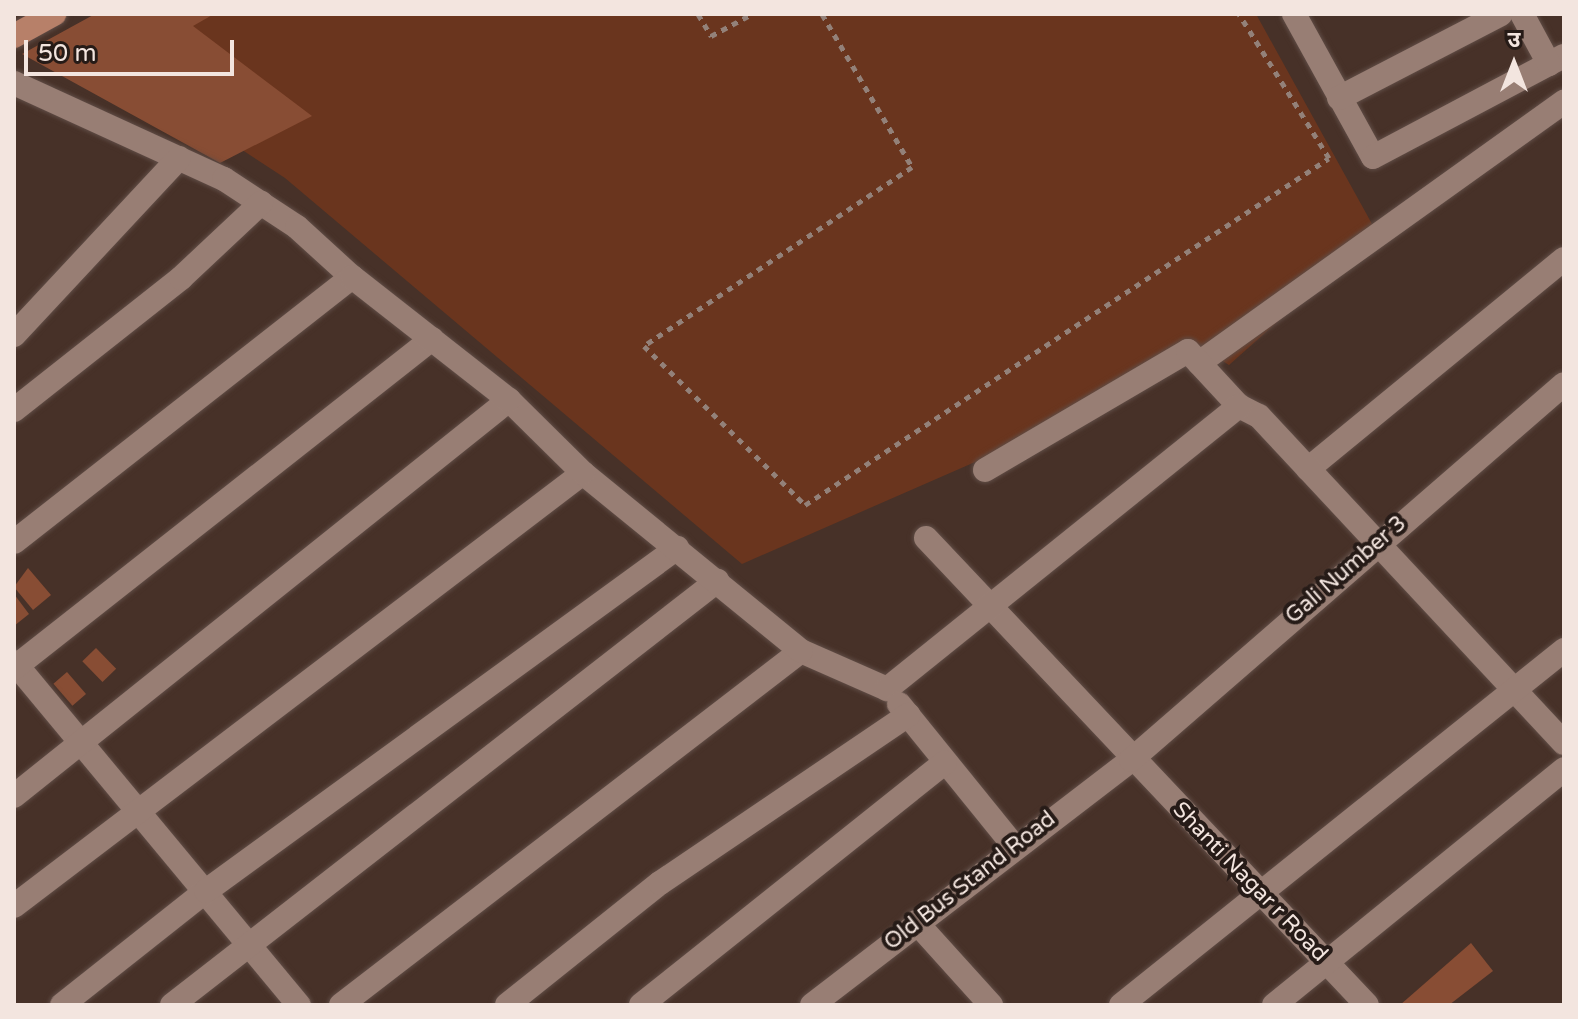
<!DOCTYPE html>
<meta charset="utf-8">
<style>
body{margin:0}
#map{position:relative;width:1578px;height:1019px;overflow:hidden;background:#473128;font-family:"Varela Round","Noto Sans Devanagari",sans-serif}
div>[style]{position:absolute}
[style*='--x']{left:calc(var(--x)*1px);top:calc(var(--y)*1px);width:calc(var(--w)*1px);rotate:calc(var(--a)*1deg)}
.green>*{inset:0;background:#6a351e}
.building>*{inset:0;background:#884d34;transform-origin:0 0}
.path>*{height:5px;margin-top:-2.5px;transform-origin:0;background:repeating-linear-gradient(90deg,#938179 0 6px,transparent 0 12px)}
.roads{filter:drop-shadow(0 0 2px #604d46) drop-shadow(0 0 2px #604d46)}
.minor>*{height:24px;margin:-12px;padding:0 12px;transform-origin:12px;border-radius:12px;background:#987e74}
.major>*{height:24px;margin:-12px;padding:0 12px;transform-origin:12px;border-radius:12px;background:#b78069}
span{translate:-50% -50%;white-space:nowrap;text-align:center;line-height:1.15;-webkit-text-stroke:8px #261b17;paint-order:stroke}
.street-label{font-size:22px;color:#f3e5df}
.frame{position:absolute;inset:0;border:16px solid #f3e5df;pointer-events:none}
.north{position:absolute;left:1474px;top:24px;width:80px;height:80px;-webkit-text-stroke:6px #261b17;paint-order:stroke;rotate:0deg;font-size:22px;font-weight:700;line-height:32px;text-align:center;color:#f3e5df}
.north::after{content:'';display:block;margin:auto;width:28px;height:36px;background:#f3e5df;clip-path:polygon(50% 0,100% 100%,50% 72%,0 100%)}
.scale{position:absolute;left:24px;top:40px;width:210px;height:36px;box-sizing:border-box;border:4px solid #f3e5df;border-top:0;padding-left:10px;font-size:24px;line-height:28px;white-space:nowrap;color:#f3e5df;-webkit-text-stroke:6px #261b17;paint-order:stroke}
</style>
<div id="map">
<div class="green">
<div style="clip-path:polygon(171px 14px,1256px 14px,1377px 233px,1229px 365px,1194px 343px,1144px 388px,742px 564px,285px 178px,137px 81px)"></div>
</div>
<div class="building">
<div style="clip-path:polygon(95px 14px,214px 14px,193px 26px,312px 116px,220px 163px,22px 54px)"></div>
<div style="clip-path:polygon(28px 568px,51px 595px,33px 610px,14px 587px)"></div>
<div style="clip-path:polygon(14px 594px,29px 614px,14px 626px)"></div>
<div style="left:96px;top:648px;width:29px;height:19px;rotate:46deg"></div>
<div style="left:67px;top:672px;width:29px;height:18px;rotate:49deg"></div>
<div style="clip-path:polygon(1471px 943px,1493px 971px,1449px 1005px,1400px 1005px)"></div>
</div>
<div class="path">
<div style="--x:698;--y:14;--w:26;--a:59"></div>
<div style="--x:711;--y:36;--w:47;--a:-28.2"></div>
<div style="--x:822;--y:14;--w:178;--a:59.5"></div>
<div style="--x:912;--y:167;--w:322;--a:146.3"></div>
<div style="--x:644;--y:346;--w:226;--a:44.6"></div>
<div style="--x:805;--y:505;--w:628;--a:-33.51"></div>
<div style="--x:1329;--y:158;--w:170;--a:-122"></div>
</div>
<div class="roads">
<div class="minor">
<div style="--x:1294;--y:14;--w:163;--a:61.1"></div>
<div style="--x:1373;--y:157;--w:216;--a:-27.9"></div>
<div style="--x:1522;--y:14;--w:57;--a:61.6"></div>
<div style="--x:14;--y:83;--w:231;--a:24.6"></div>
<div style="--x:224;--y:179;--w:87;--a:33.3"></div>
<div style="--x:297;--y:227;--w:74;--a:42.3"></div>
<div style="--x:352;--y:277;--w:429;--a:141.9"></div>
<div style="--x:1339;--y:98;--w:182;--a:-27.4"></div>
<div style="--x:14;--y:335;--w:242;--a:-47"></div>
<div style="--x:1199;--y:363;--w:449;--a:-35.6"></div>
<div style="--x:14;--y:410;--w:213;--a:-38.3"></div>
<div style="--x:181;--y:278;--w:110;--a:-43.2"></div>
<div style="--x:1308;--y:469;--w:331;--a:-39.4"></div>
<div style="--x:985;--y:470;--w:235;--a:-30.4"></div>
<div style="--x:1188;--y:351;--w:75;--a:47.2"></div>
<div style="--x:1239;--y:406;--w:22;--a:27"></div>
<div style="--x:1259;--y:416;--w:447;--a:47"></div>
<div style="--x:926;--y:538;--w:642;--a:46.64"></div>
<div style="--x:801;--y:651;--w:94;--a:23.8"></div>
<div style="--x:887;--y:689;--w:452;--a:-38.8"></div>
<div style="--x:14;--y:662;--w:446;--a:50.3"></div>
<div style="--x:14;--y:668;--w:532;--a:-38.21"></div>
<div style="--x:899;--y:704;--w:183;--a:51"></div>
<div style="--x:14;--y:796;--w:634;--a:-38.66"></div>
<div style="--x:14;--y:906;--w:715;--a:-37.27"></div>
<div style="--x:916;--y:922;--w:112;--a:47.9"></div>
<div style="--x:62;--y:1005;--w:184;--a:-38.4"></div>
<div style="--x:206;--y:891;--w:583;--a:-36.06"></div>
<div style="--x:172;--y:1005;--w:691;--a:-37.88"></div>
<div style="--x:341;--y:1005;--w:580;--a:-37.58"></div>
<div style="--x:801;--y:651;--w:281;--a:-140.8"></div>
<div style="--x:583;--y:473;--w:104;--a:-135.4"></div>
<div style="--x:509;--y:400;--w:199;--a:-141.9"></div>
<div style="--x:507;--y:1005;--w:196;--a:-38.6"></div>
<div style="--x:660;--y:883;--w:300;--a:-34.1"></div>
<div style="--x:641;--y:1005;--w:389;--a:-38.6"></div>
<div style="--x:812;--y:1005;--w:402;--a:-37.5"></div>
<div style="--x:1131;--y:760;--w:573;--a:-40.97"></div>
<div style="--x:1121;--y:1005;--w:568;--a:-38.71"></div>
<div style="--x:1274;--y:1005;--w:374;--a:-39.1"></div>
</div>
<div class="major">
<div style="--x:14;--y:36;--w:46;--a:-28.8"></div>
</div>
</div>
<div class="street-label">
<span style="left:1346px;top:570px;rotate:-41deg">Gali Number 3</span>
<span style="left:970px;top:881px;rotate:-38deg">Old Bus Stand Road</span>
<span style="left:1250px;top:882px;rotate:46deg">Shanti Nagar r Road</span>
</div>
<div class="frame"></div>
<div class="north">उ</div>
<div class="scale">50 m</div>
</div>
